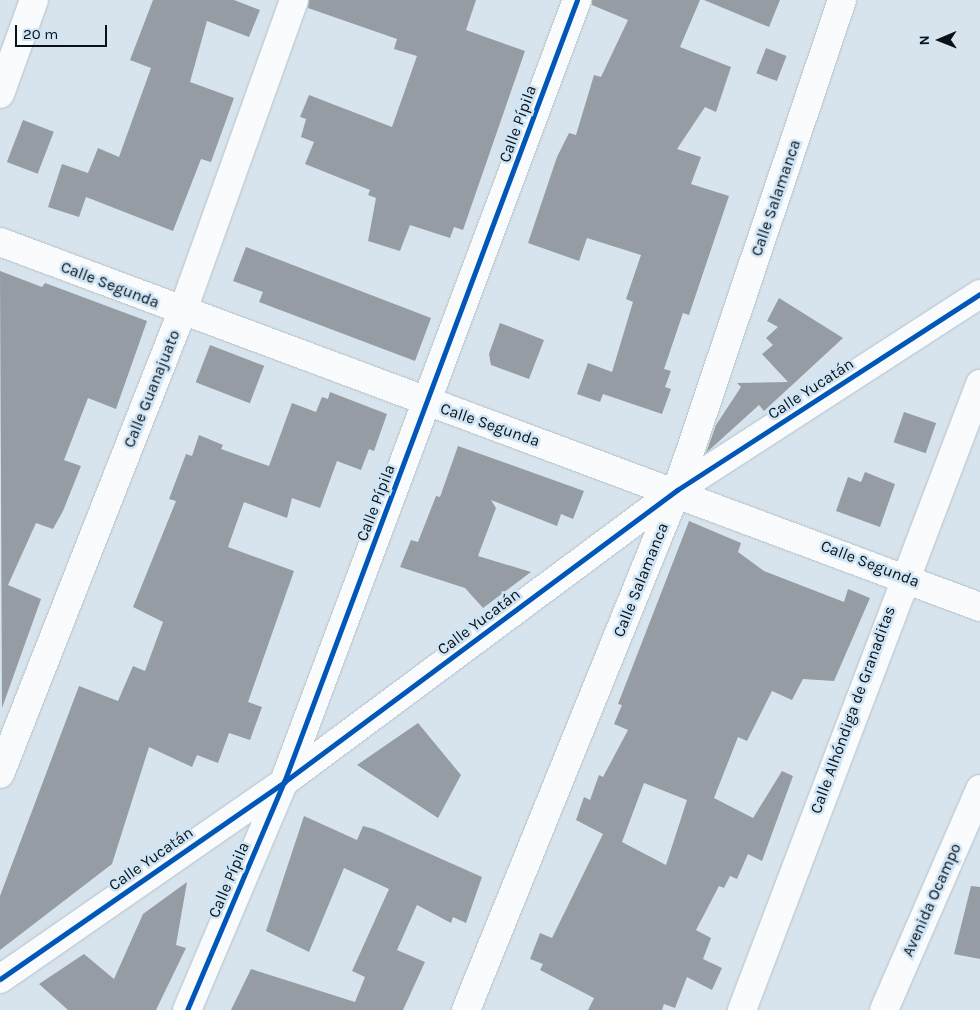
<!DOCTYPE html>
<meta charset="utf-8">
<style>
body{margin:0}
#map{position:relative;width:980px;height:1010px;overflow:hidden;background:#d8e4ed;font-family:Karla,sans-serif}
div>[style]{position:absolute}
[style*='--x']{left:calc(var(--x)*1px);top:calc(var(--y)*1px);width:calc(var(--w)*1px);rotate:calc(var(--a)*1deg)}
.building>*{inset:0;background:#959ca4;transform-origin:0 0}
.roads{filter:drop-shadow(0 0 1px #b7c1c8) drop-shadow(0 0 1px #b7c1c8)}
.minor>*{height:28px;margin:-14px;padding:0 14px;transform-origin:14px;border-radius:14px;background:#f9fbfc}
.cycleway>*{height:5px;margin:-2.5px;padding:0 2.5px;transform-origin:2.5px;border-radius:2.5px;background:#0057b8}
span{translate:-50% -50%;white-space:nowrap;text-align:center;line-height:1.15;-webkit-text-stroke:5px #cfe5f6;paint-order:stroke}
.street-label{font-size:16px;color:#0a1217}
.north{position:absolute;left:915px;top:15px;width:50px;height:50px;-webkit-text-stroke:4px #cfe5f6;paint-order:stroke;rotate:269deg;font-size:14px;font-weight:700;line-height:20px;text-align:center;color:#0a1217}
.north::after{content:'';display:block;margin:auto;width:18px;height:22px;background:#0a1217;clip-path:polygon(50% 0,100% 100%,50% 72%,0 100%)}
.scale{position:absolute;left:15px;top:25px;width:92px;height:22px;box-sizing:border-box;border:2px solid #0a1217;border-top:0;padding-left:6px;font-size:15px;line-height:18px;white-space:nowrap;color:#0a1217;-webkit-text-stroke:4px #cfe5f6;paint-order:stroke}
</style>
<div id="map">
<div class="building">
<div style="clip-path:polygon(153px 0,234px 0,260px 10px,249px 37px,207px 21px,190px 82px,234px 98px,211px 162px,201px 159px,173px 231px,86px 197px,79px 217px,48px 207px,62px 164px,88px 173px,98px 148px,119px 157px,151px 68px,130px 60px)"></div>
<div style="clip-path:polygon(309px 0,476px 0,466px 30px,525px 51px,463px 230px,454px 227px,450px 238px,410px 225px,400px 251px,368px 241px,376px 198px,368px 195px,370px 190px,305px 164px,314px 142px,301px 137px,306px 119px,300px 117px,309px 95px,392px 127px,417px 56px,394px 49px,397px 39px,308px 8px)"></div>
<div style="clip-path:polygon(592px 0,700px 0,680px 47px,731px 67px,716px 112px,705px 107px,677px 149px,701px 157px,691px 184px,729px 196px,689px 315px,683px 313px,664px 369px,671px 371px,665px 387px,671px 389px,662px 414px,603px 394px,600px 402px,577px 394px,588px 363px,612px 372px,633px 302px,626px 299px,641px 255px,587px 238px,579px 261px,528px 243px,557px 157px,569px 133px,576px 135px,594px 75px,601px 77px,628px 20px,592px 5px)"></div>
<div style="clip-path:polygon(704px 0,780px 0,769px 27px)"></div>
<div style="left:766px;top:48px;width:22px;height:27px;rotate:21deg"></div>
<div style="left:23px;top:120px;width:33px;height:45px;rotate:21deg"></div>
<div style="clip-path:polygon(246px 247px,431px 318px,415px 361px,259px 302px,263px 292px,233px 281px)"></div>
<div style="clip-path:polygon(0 271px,42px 287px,45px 283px,147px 321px,116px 409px,88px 398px,64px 460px,81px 466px,63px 511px,53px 529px,36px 523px,8px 585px,41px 599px,2px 708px)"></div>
<div style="clip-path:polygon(779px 298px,843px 338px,764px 411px,759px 405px,706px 453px,716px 425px,741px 387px,737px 383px,788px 382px,762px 354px,773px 345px,766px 338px,778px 327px,767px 321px)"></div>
<div style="clip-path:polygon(500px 323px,544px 340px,529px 379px,491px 365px,489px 354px)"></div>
<div style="left:210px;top:345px;width:58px;height:40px;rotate:21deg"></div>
<div style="clip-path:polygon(330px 392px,387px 414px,374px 451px,369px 449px,361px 470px,337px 461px,320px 508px,292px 498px,287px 518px,244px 502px,228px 547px,294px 571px,248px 702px,262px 707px,250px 740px,229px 733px,218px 763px,197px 755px,192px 767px,149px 747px,112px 864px,0 950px,0 896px,79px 686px,118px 701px,133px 666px,145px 671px,163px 622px,133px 607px,176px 501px,169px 499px,186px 454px,192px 456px,199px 435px,223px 445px,221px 449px,269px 466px,292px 403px,316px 412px,322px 397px,328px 399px)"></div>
<div style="left:904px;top:412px;width:34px;height:32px;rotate:19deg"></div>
<div style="clip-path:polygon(458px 446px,584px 491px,573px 519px,561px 514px,557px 526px,491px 500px,496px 508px,478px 556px,531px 572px,483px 608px,465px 588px,400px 567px,411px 540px,418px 542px,436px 496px,440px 497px)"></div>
<div style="clip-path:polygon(865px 472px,895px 484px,880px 527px,836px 511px,848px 477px,861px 482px)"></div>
<div style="clip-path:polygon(evenodd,689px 521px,741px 543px,738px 552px,764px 571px,844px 602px,848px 589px,870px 598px,834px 681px,803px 679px,792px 700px,772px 691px,747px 741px,738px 737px,714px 798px,753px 818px,782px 771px,793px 776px,762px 861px,748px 854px,737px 879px,730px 876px,724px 888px,719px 886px,696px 930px,711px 938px,703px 959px,722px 968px,712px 990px,687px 977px,675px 1008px,664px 1004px,662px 1010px,588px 1010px,594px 998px,540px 970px,543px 964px,530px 959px,540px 933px,552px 938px,603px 834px,576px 820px,584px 797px,590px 800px,599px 775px,603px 777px,628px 730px,614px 724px,622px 705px,618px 704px,689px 521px,644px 783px,687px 800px,666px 865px,622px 842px,644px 783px)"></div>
<div style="clip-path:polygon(418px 723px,461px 775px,438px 818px,357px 765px)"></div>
<div style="clip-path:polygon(304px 816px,357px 840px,363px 826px,374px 829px,482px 877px,466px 923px,453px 917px,451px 923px,417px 905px,397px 950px,425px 962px,403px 1010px,231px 1010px,251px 969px,355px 1002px,365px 977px,352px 971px,389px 889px,344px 868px,309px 952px,266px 931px)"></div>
<div style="clip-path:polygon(187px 882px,176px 945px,186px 948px,156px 1010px,68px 1010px,39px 984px,84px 954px,114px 979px,143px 914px)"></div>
<div style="clip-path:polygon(971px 886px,980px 887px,980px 959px,954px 954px)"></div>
</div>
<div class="roads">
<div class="minor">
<div style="--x:0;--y:94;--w:100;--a:-70.1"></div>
<div style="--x:0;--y:242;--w:1046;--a:20.43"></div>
<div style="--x:0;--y:774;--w:496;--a:-68.5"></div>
<div style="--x:182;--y:313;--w:332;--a:-70.3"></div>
<div style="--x:0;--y:979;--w:346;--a:-34.7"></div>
<div style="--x:284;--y:782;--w:490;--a:-36.6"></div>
<div style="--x:677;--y:490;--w:361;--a:-32.9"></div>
<div style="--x:187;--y:1010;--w:248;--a:-67"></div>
<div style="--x:284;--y:782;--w:835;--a:-69.46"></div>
<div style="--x:466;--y:1010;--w:561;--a:-67.91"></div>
<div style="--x:677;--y:490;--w:517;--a:-71.39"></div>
<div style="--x:742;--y:1010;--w:670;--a:-69.18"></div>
<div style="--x:884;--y:1010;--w:241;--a:-66.5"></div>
</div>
</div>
<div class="cycleway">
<div style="--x:0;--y:979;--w:346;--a:-34.7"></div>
<div style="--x:284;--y:782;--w:490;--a:-36.6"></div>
<div style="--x:677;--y:490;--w:361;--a:-32.9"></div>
<div style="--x:187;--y:1010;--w:248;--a:-67"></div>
<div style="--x:284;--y:782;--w:835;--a:-69.46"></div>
</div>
<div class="street-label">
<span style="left:518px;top:124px;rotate:-70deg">Calle Pípila</span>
<span style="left:776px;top:198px;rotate:-71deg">Calle Salamanca</span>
<span style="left:110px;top:285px;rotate:21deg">Calle Segunda</span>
<span style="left:152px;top:389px;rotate:-68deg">Calle Guanajuato</span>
<span style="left:811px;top:389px;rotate:-33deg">Calle Yucatán</span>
<span style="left:490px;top:425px;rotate:19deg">Calle Segunda</span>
<span style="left:376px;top:503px;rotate:-69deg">Calle Pípila</span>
<span style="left:870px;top:564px;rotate:21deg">Calle Segunda</span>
<span style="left:641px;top:580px;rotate:-68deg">Calle Salamanca</span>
<span style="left:479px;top:622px;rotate:-37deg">Calle Yucatán</span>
<span style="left:853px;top:710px;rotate:-70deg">Calle Alhóndiga de Granaditas</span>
<span style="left:151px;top:859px;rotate:-35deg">Calle Yucatán</span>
<span style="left:229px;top:880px;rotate:-67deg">Calle Pípila</span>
<span style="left:932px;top:900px;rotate:-66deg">Avenida Ocampo</span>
</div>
<div class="north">N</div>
<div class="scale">20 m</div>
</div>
